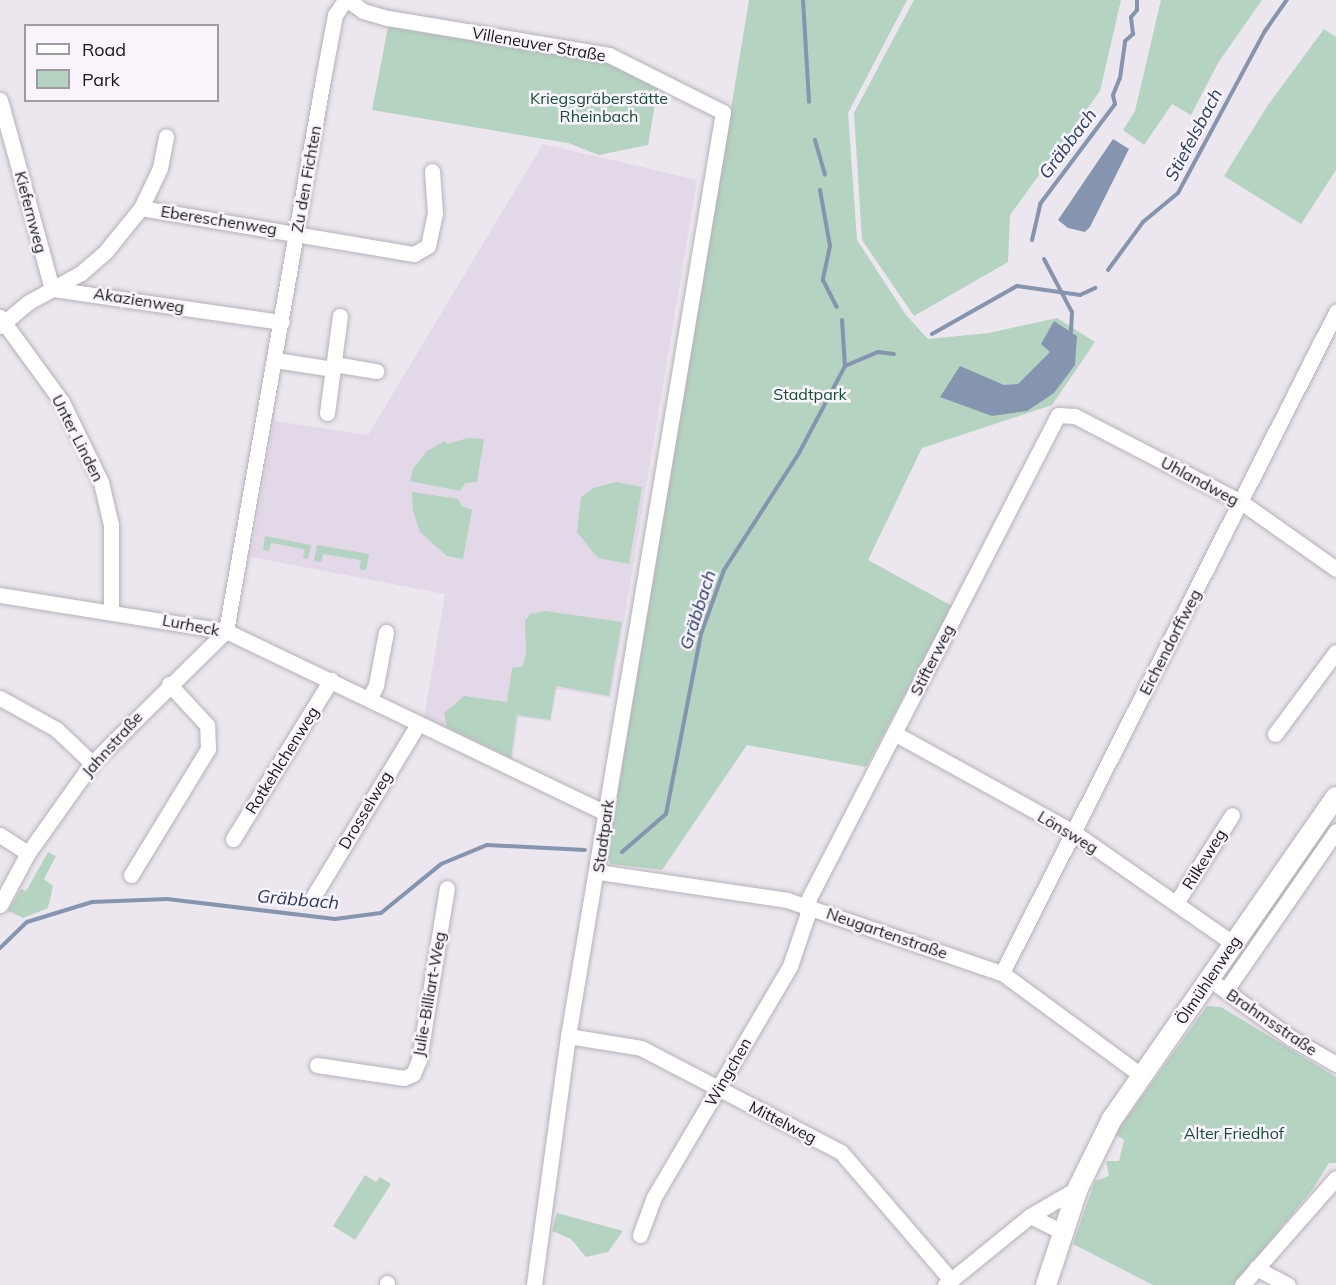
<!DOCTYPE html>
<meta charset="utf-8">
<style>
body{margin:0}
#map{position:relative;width:1336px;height:1285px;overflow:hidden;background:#ece6ee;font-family:Mulish,sans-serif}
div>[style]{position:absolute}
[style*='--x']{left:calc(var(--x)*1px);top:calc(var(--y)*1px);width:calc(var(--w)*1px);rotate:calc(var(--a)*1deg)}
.built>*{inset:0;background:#e2d8e7}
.green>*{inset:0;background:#b4d3c1}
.water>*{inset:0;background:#8595af}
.stream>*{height:4px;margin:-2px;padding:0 2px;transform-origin:2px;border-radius:2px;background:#8595af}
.roads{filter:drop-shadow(0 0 2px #b6b1b9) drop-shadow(0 0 2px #b6b1b9)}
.minor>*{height:15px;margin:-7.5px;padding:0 7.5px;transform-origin:7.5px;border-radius:7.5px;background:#fff}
.secondary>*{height:20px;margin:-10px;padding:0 10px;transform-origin:10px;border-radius:10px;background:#fff}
span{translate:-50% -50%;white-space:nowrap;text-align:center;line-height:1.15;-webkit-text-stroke:5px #f9f3fc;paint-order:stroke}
.street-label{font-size:16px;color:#191719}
.park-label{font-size:16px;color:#164e35}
.water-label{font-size:18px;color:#273e65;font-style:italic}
.legend{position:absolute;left:24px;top:24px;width:195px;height:78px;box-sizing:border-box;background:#f9f3fc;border:2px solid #9f9ba1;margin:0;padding:8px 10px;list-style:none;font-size:18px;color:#191719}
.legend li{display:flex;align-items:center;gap:12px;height:30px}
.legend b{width:30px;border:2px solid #9f9ba1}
</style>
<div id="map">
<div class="built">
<div style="clip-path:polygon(543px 144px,697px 180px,611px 698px,557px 689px,551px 722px,519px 717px,512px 761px,424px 718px,445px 594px,251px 557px,274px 421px,368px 435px)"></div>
</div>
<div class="green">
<div style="clip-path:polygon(749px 0,907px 0,848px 113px,857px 240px,906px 315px,928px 339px,989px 333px,1057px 318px,1095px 342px,1052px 405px,922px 448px,868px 560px,952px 606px,866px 767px,747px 745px,662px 870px,611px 864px,607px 858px)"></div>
<div style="clip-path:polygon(914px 0,1121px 0,1100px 91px,1010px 215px,1008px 262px,914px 316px,862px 240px,854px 113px)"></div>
<div style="clip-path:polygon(1161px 0,1262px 0,1218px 63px,1191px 115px,1172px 104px,1144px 145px,1123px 130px,1135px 111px)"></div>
<div style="clip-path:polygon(388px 27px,612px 63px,658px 87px,648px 145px,599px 155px,568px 143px,372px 110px)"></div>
<div style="clip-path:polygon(1324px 29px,1336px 37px,1336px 170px,1301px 224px,1224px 176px,1268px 105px)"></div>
<div style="clip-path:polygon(468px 438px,484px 439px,477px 482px,465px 483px,460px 491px,410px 481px,413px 469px,427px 451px,445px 441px,447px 444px)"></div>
<div style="clip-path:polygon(616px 482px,642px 487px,629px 564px,598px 558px,577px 532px,581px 497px,593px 488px)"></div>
<div style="clip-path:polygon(412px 492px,458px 499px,462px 506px,472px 510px,463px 559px,447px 556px,420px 532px,413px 511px)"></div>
<div style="clip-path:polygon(265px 536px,311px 545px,308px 559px,303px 558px,304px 549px,271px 543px,269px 551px,263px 550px)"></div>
<div style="clip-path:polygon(317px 545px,369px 554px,366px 570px,359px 569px,361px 560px,323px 554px,321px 562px,314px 561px)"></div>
<div style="clip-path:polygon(546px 611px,622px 622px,609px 696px,556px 686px,550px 720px,517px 715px,511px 758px,447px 727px,444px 713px,464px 696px,507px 702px,512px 668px,522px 667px,526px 655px,525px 621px,530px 614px)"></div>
<div style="clip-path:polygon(48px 852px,56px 856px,44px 879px,53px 886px,48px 908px,23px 918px,8px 911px,21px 889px,26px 891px)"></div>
<div style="clip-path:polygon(1207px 1006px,1221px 1007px,1336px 1077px,1336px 1163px,1329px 1163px,1312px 1190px,1234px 1285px,1153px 1285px,1073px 1244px,1095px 1181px,1109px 1176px,1106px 1161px,1119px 1161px,1124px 1140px,1115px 1134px)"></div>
<div style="clip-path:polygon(365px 1175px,376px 1182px,380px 1177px,391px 1184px,355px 1240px,333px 1226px)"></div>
<div style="clip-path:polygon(557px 1213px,623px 1231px,608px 1252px,586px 1257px,571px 1239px,552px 1231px)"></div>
</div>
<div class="water">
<div style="clip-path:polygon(1113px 139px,1129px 149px,1090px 227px,1085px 232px,1068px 228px,1058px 220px)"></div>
<div style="clip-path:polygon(1054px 321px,1077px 336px,1075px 365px,1054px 393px,1027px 411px,992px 416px,940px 397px,960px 366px,1004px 385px,1018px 384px,1050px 352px,1041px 344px)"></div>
</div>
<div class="stream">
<div style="--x:803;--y:0;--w:102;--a:86.6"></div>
<div style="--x:815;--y:140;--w:36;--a:74"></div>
<div style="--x:820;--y:190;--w:57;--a:79.9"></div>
<div style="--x:830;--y:246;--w:35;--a:102"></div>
<div style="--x:823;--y:280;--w:30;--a:63"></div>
<div style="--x:1032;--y:240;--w:37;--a:-77"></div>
<div style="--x:1040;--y:204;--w:125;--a:-53.1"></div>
<div style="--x:1115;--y:104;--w:9;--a:-103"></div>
<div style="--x:1113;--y:95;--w:18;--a:-68"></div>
<div style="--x:1120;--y:78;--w:37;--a:-82"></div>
<div style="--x:1125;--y:41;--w:11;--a:-41"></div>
<div style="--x:1133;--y:34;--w:17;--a:-97"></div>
<div style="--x:1131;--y:17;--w:9;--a:-49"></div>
<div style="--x:1137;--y:10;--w:10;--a:-90"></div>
<div style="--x:1044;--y:259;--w:60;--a:62.2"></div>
<div style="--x:1072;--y:312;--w:20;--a:93"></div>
<div style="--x:1108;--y:270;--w:59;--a:-53.9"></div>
<div style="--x:1143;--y:222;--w:45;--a:-39.6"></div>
<div style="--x:1178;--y:193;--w:184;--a:-61.8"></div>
<div style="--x:1265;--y:31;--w:38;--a:-55"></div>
<div style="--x:842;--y:320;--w:46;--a:86.3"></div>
<div style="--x:932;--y:334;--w:98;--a:-29.5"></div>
<div style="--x:1017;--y:286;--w:64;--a:8.1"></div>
<div style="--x:1080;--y:295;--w:17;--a:-25"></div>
<div style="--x:622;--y:852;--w:58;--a:-40.8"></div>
<div style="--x:666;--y:814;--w:183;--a:-79"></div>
<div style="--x:701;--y:634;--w:68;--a:-70.2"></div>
<div style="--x:724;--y:570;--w:139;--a:-57.3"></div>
<div style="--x:799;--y:453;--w:98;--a:-62.1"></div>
<div style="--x:845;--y:366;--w:36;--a:-23"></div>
<div style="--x:878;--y:352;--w:16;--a:7"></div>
<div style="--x:0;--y:948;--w:37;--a:-44"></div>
<div style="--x:27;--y:922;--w:68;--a:-17.1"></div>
<div style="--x:92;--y:902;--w:75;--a:-2.3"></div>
<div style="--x:167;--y:899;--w:169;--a:6.8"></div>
<div style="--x:335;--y:919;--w:46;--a:-7.4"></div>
<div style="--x:381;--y:913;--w:77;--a:-39.2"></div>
<div style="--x:441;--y:864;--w:50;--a:-22.4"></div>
<div style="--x:487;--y:845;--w:98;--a:2.9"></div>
</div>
<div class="roads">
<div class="minor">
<div style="--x:348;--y:0;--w:19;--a:36"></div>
<div style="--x:363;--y:11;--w:26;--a:16"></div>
<div style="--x:388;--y:18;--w:224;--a:9.5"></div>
<div style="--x:609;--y:55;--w:127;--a:26.6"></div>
<div style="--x:723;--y:112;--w:937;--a:99.52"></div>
<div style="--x:568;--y:1036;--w:251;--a:97.8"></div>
<div style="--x:0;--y:100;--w:196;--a:74.6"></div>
<div style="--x:52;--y:289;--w:33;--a:-29"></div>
<div style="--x:81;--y:273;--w:33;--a:-41"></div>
<div style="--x:106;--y:251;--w:55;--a:-50.9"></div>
<div style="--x:141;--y:208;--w:44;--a:-64.6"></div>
<div style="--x:160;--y:168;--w:32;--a:-79"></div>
<div style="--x:141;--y:208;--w:277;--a:9.6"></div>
<div style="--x:414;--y:254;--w:16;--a:-30"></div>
<div style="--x:428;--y:246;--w:34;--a:-78"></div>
<div style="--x:435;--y:213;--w:42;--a:-94.1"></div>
<div style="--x:0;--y:317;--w:105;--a:53.9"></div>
<div style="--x:62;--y:402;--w:89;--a:64"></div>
<div style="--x:101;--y:482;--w:44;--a:76.9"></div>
<div style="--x:111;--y:525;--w:87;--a:90"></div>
<div style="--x:0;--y:326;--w:35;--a:-40"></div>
<div style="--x:27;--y:303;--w:29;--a:-29"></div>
<div style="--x:52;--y:289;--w:232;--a:8.2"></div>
<div style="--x:275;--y:360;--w:59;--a:8.8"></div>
<div style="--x:334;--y:364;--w:43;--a:9.5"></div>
<div style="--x:327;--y:413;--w:98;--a:-82.4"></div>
<div style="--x:0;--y:595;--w:229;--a:9.1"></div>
<div style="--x:226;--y:631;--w:421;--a:25.6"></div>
<div style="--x:226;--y:631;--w:560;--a:-80.03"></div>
<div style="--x:323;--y:79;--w:65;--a:-79.4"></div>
<div style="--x:335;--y:15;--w:18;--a:-56"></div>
<div style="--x:0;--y:698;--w:64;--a:29"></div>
<div style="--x:56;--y:729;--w:50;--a:43.4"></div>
<div style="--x:369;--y:699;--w:16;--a:-63"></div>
<div style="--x:376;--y:685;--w:54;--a:-79.3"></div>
<div style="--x:894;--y:733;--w:205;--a:28.9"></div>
<div style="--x:1073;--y:832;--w:195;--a:34.8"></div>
<div style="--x:1275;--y:734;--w:102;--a:-53.4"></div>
<div style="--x:0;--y:835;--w:33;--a:33"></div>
<div style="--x:233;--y:839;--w:187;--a:-58.4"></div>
<div style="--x:598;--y:872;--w:191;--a:8.4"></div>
<div style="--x:787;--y:900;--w:227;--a:18.8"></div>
<div style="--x:1002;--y:973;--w:174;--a:36.3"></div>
<div style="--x:131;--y:875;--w:148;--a:-58.6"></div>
<div style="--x:208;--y:749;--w:24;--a:-92"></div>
<div style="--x:207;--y:725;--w:56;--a:-132.8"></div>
<div style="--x:313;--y:897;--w:202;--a:-58.7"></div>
<div style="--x:1176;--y:903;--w:104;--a:-57.5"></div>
<div style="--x:0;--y:905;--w:59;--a:-61.7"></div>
<div style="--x:28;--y:853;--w:110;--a:-54.6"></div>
<div style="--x:92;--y:763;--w:188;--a:-44.6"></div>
<div style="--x:1002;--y:973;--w:741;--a:-63.19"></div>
<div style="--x:1219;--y:986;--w:89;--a:35.8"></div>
<div style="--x:1291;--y:1038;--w:52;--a:30"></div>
<div style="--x:1226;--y:990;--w:193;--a:-55.3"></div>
<div style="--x:568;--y:1036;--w:74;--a:9.3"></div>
<div style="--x:641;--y:1048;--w:225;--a:27.5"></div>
<div style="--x:841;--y:1152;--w:169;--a:49.3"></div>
<div style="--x:317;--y:1065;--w:88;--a:8.5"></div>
<div style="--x:404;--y:1078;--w:10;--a:-24"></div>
<div style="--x:413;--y:1074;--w:15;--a:-67"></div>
<div style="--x:419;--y:1060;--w:174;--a:-80.8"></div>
<div style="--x:1030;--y:1216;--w:37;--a:26"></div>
<div style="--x:640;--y:1235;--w:40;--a:-69.8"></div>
<div style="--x:654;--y:1197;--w:268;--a:-59.5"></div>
<div style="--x:790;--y:966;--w:53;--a:-71.2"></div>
<div style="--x:807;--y:916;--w:18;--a:-84"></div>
<div style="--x:809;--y:898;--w:543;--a:-62.73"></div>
<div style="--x:1058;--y:415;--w:17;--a:3"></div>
<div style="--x:1075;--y:416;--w:187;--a:27.4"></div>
<div style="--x:1241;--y:502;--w:116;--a:35.2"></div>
<div style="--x:1256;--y:1268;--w:36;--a:28"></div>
<div style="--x:387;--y:1285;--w:2;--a:-90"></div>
<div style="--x:945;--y:1285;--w:109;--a:-39.1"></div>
<div style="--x:1030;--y:1216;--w:56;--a:-30.3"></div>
<div style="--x:1242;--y:1285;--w:142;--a:-48.7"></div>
</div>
<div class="secondary">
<div style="--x:1046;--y:1285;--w:102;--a:-71.7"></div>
<div style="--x:1078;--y:1188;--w:77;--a:-63.8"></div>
<div style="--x:1112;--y:1119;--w:392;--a:-55.2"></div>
</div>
</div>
<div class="street-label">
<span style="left:539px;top:44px;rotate:10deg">Villeneuver Straße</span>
<span style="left:306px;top:179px;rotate:-80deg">Zu den Fichten</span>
<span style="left:31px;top:212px;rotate:75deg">Kiefernweg</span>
<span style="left:219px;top:220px;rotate:9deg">Ebereschenweg</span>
<span style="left:139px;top:300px;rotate:9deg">Akazienweg</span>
<span style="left:78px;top:438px;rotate:63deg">Unter Linden</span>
<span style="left:1200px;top:481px;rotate:28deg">Uhlandweg</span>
<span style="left:191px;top:625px;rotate:11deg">Lurheck</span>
<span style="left:1170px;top:642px;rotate:-63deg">Eichendorffweg</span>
<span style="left:932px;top:660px;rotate:-63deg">Stifterweg</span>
<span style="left:112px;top:744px;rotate:-48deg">Jahnstraße</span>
<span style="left:282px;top:760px;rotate:-58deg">Rotkehlchenweg</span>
<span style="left:365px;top:810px;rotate:-59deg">Drosselweg</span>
<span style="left:1068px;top:832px;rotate:31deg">Lönsweg</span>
<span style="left:603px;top:836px;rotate:-82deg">Stadtpark</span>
<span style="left:1204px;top:859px;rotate:-58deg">Rilkeweg</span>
<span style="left:887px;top:933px;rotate:19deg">Neugartenstraße</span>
<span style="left:1208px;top:980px;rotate:-56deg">Ölmühlenweg</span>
<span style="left:429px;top:994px;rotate:-80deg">Julie-Billiart-Weg</span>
<span style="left:1272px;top:1022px;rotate:34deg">Brahmsstraße</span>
<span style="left:728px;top:1072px;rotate:-60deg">Wingchen</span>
<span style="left:783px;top:1122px;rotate:27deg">Mittelweg</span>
</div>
<div class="park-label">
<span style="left:599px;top:107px">Kriegsgräberstätte<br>Rheinbach</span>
<span style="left:810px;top:394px">Stadtpark</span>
<span style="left:1234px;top:1133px">Alter Friedhof</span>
</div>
<div class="water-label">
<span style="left:1194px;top:135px;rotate:-62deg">Stiefelsbach</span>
<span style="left:1068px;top:144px;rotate:-53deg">Gräbbach</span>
<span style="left:698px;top:610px;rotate:-72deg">Gräbbach</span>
<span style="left:298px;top:900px;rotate:5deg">Gräbbach</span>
</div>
<ul class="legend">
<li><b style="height:8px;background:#fff"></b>Road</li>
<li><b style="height:16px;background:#b4d3c1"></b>Park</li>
</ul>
</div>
